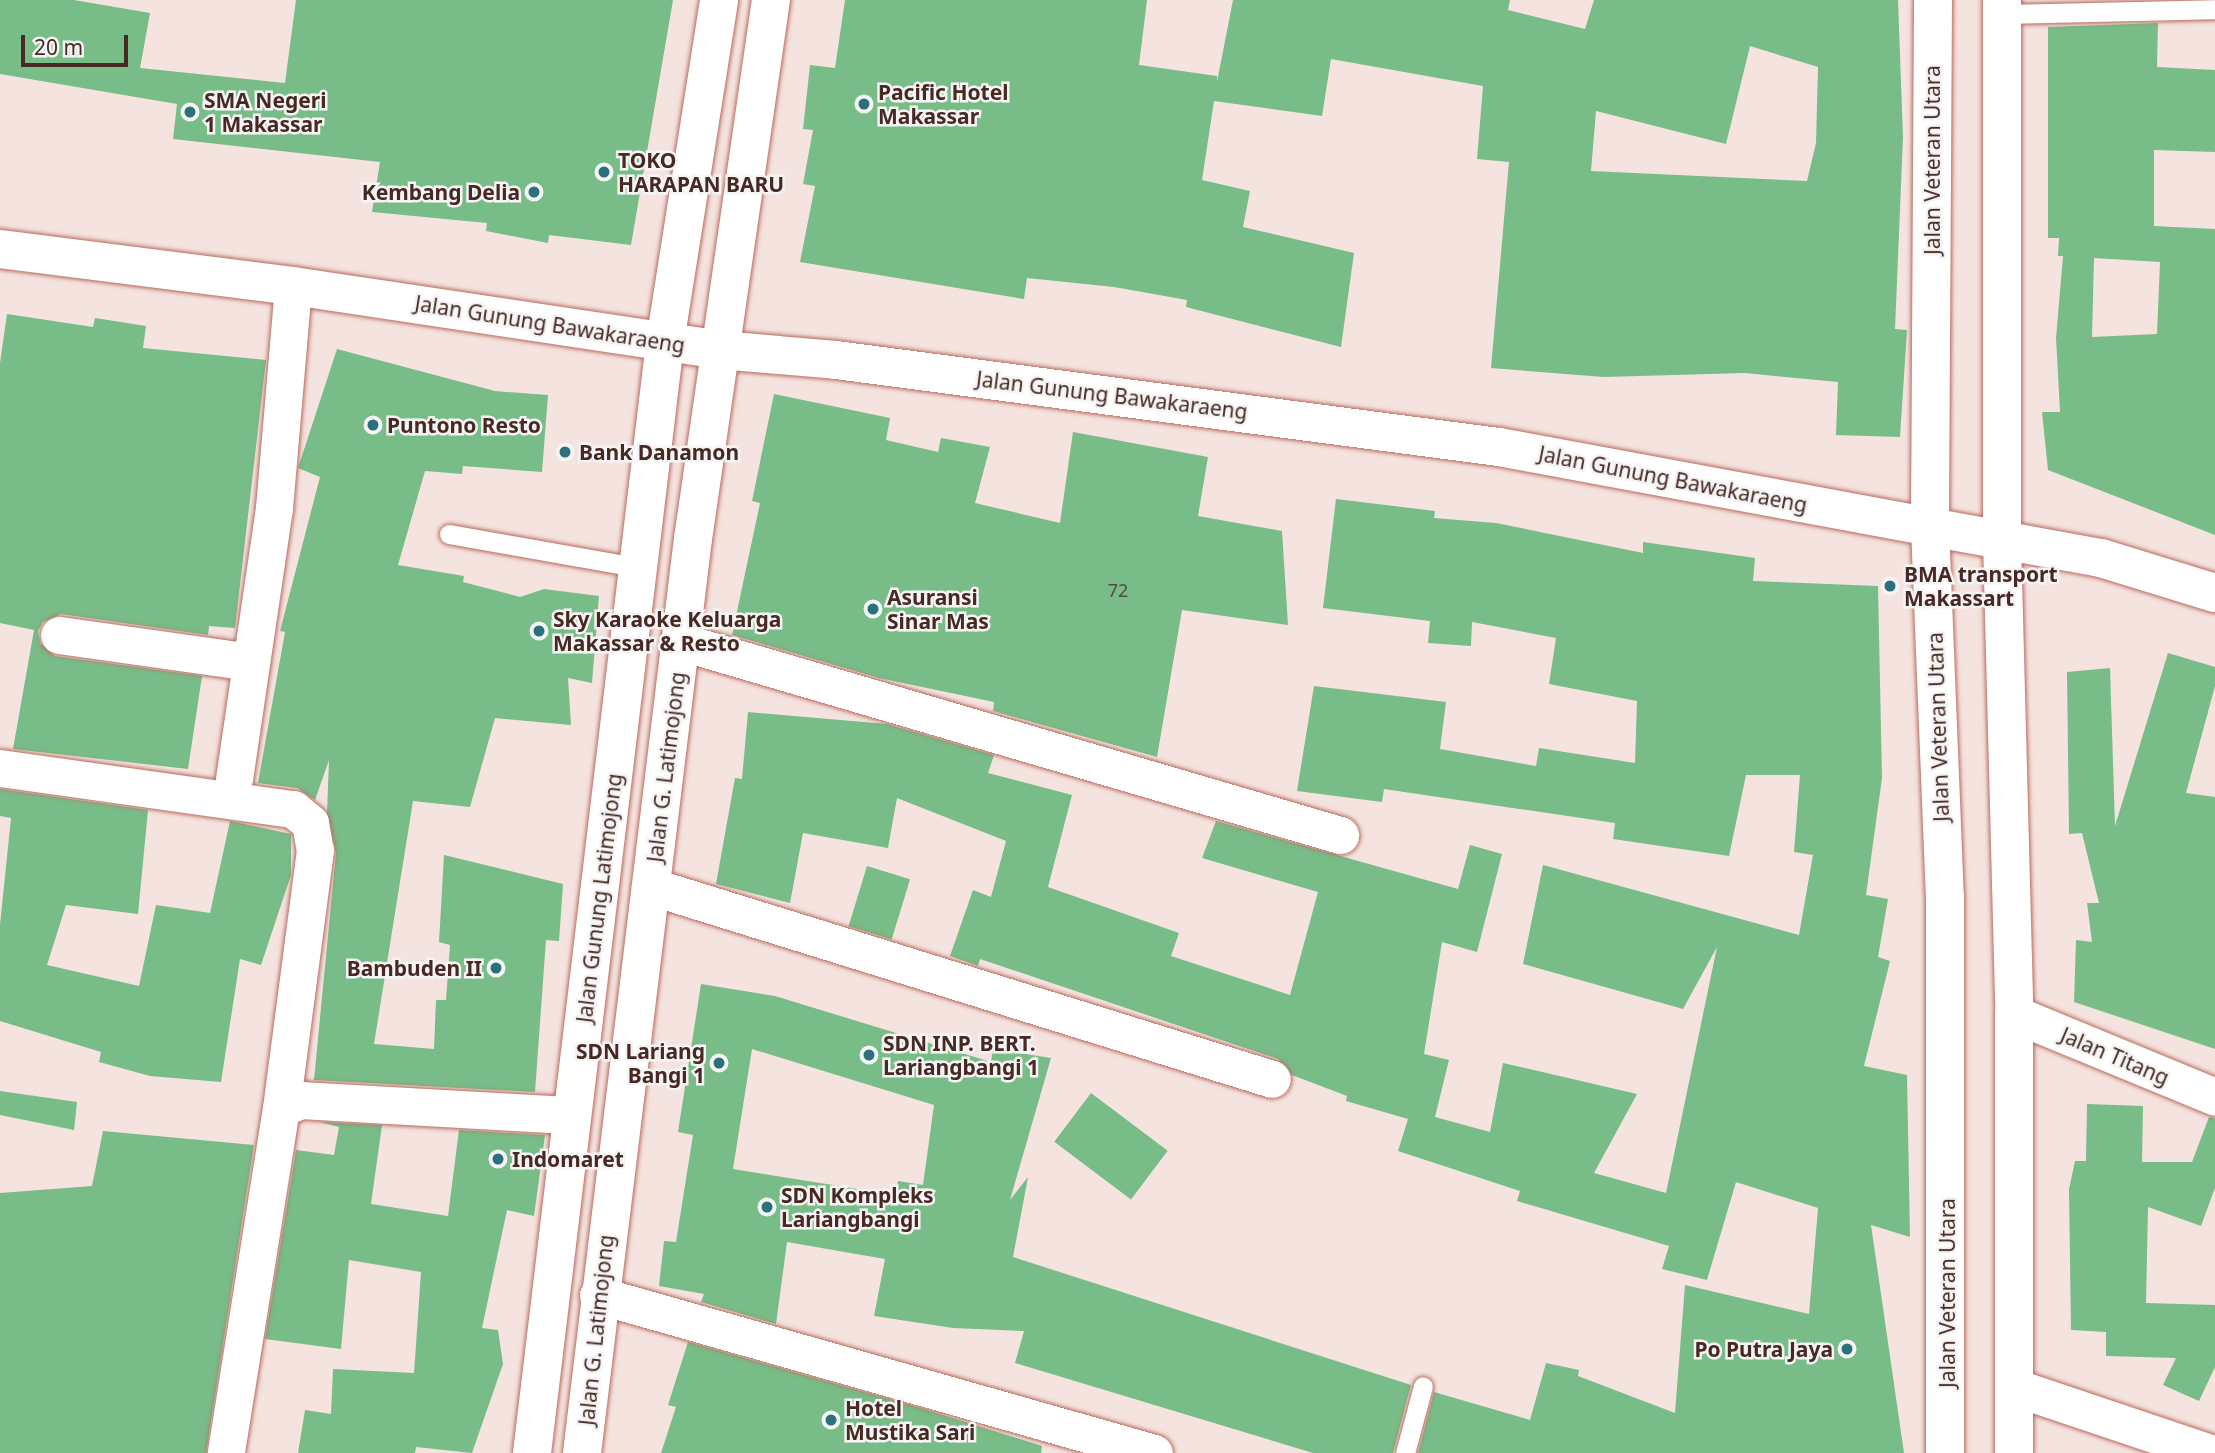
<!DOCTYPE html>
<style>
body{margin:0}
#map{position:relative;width:2215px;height:1453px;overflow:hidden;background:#f5e3df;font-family:"Noto Sans",sans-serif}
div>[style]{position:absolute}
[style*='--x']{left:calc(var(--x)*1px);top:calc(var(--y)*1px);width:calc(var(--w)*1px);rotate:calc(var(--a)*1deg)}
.building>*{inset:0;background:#78bc88;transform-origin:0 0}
.roads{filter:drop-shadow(0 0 2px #b86a5d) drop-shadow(0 0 2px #b86a5d)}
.service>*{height:19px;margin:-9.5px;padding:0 9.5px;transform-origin:9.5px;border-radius:9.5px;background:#fff}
.minor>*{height:37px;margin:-18.5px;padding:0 18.5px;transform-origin:18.5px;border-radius:18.5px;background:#fff}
.secondary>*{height:38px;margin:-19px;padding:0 19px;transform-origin:19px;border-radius:19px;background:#fff}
.trunk>*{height:38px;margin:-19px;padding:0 19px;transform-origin:19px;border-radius:19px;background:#fff}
.dots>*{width:19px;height:19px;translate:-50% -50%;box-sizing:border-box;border:4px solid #f4f4f4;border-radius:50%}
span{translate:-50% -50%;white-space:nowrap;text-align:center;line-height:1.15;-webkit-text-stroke:5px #f4f4f4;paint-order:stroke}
.number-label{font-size:18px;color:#544d3c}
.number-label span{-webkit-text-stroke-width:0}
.poi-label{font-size:21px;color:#482822;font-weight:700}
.left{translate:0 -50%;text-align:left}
.right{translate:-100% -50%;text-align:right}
.street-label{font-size:21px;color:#482822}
.scale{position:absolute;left:21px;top:35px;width:107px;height:32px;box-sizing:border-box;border:4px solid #482822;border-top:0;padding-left:9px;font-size:21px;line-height:24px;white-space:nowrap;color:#482822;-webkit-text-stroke:5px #f4f4f4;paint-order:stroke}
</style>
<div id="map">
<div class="building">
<div style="clip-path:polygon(0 0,74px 0,150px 13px,140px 68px,285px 83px,296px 0,673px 0,631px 245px,549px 235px,548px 243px,486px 231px,487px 223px,372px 212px,380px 162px,173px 139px,177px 104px,0 74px)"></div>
<div style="clip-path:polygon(evenodd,845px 0,1147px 0,1139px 65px,1217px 76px,1217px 82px,1233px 0,1510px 0,1508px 10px,1585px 29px,1594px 0,1898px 0,1903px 137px,1895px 329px,1907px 330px,1900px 437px,1836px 435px,1838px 382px,1745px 373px,1604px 377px,1491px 368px,1509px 162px,1477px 159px,1483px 86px,1331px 59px,1322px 116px,1214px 101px,1202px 180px,1250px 191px,1243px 227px,1354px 253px,1341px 347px,1186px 307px,1187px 300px,1114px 287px,1027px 278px,1024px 299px,800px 262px,815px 186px,803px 184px,813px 130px,803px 129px,810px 65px,835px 68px,845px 0,1750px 46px,1818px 67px,1816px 143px,1807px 181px,1591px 171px,1596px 111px,1726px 144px,1750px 46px)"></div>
<div style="clip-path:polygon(evenodd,2158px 23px,2157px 67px,2215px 70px,2215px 152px,2154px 150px,2154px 226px,2215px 229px,2215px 535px,2048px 470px,2042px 412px,2060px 412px,2056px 338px,2063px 256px,2058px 256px,2059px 238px,2048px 238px,2048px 27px,2158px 23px,2094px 258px,2160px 262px,2157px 334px,2092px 337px,2094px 258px)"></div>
<div style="clip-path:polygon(7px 314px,93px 327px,95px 318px,146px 326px,143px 348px,266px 360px,235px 628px,209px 626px,208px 635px,61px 614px,43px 622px,38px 631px,40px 643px,55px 656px,202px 676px,188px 769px,13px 749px,34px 630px,0 623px,0 363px)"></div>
<div style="clip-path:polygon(337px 349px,495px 391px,548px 395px,542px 472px,463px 466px,462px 474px,425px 471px,398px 565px,464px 576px,463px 582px,520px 597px,544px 589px,599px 596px,592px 683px,568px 678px,571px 725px,495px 718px,470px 807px,413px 801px,374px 1044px,434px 1049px,436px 1000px,446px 1000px,450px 945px,439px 942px,444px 855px,563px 884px,559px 941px,546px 940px,535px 1092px,314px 1080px,336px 853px,327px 813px,329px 760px,315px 800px,297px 788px,258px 783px,285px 632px,280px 631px,320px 477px,298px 468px)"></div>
<div style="clip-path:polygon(774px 394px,890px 418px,886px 440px,938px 452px,941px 438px,990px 447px,975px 503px,1060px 523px,1073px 432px,1208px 457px,1198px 516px,1282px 531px,1288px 625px,1182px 610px,1157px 757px,993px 711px,994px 702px,879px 678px,732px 635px,760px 503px,752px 501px)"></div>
<div style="clip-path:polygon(1336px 499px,1435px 511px,1434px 518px,1496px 523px,1643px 553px,1643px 542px,1755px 558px,1753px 581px,1878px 586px,1882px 778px,1866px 895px,1888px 899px,1878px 957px,1890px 961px,1864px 1066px,1907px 1075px,1910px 1237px,1871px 1225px,1904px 1453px,1418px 1453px,1434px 1392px,1530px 1420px,1546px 1363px,1579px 1370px,1578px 1376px,1675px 1413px,1685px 1285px,1809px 1314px,1818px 1208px,1736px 1182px,1707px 1280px,1662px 1269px,1669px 1246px,1517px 1201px,1520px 1191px,1398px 1151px,1408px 1119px,1346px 1101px,1347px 1096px,1292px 1075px,1278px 1059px,980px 959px,978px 966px,950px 956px,973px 890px,991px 897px,1006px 841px,897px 798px,888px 848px,803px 833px,790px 903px,716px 884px,735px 778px,742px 779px,748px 712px,887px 724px,994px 755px,988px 773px,1072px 795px,1048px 887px,1179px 933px,1171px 956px,1290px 995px,1318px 892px,1202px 858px,1216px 821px,1458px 889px,1470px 845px,1502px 854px,1477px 952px,1442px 942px,1424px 1054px,1449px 1060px,1435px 1117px,1490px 1132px,1503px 1063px,1637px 1094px,1594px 1173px,1666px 1193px,1717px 947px,1683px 1009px,1523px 964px,1543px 865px,1799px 935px,1813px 855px,1794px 852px,1800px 775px,1746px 775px,1729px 856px,1613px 839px,1615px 823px,1384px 789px,1382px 802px,1297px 791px,1314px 686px,1446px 702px,1440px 749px,1536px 766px,1539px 748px,1635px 763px,1637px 701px,1549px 684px,1556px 638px,1472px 622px,1471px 646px,1428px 643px,1430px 621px,1323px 608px)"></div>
<div style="clip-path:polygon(2168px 653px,2215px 667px,2215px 686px,2186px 793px,2215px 797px,2215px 1049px,2074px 1002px,2076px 940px,2092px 942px,2087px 903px,2099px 903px,2082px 833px,2069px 834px,2067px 672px,2110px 668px,2115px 826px)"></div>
<div style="clip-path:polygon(0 789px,148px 810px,138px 914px,66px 905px,47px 965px,139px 986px,156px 905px,210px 913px,230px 821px,291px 834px,291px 875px,261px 965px,240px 959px,221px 1082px,150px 1076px,99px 1062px,101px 1052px,0 1021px,0 925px,11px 818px,0 816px)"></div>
<div style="left:867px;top:866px;width:45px;height:63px;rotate:17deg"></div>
<div style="clip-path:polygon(evenodd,701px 984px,775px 996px,991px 1062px,993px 1049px,1051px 1058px,1010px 1200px,1028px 1177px,1013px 1257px,1411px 1385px,1393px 1453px,1313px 1453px,1015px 1363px,1024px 1331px,953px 1328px,874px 1316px,885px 1259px,787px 1242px,776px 1324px,701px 1302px,704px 1294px,659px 1286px,664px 1241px,676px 1242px,693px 1135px,678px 1132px,701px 984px,752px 1049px,934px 1105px,923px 1185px,898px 1181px,896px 1195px,733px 1169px,752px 1049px)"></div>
<div style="clip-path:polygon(0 1091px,77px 1102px,74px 1130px,0 1115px)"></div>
<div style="left:1091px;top:1093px;width:96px;height:61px;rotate:37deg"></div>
<div style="clip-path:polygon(2087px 1104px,2143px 1106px,2142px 1162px,2192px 1162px,2209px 1117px,2215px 1118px,2215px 1188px,2201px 1226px,2148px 1207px,2146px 1303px,2215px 1305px,2215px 1367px,2199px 1401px,2163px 1385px,2176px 1358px,2106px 1356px,2106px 1332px,2071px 1330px,2069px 1189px,2075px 1161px,2086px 1161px)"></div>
<div style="clip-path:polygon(320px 1122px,382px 1125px,371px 1204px,448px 1216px,459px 1130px,545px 1135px,534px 1216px,507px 1210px,482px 1328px,498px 1330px,503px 1364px,472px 1453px,416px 1447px,415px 1453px,298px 1453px,305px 1410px,331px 1414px,333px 1369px,414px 1373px,421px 1272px,349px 1260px,341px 1349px,265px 1339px,296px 1150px,334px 1155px,339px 1127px)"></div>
<div style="clip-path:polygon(103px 1131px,254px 1145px,206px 1453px,0 1453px,0 1193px,92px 1186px)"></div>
<div style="clip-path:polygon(688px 1342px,924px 1409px,1042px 1446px,1041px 1453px,661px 1453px,676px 1407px,668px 1405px)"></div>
</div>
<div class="roads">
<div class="service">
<div style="--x:2002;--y:14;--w:213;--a:-1.3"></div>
<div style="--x:449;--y:534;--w:191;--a:10"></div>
<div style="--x:1405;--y:1453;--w:69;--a:-75"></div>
</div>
<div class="minor">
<div style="--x:59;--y:635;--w:194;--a:8"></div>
<div style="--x:682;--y:642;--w:686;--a:16.35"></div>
<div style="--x:0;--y:768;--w:296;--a:8"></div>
<div style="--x:293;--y:809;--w:22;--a:39"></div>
<div style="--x:310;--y:823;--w:27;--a:80"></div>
<div style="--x:315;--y:850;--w:260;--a:97.5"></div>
<div style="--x:281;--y:1108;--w:349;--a:99.1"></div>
<div style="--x:234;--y:779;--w:274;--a:-81.6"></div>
<div style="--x:274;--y:508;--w:223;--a:-85.1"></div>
<div style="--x:650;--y:886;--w:651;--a:17.24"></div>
<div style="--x:2014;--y:1014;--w:217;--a:22.4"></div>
<div style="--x:281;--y:1108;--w:22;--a:-22"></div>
<div style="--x:301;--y:1100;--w:271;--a:3.2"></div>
<div style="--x:598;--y:1295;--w:578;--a:15.86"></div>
<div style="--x:2014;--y:1387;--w:207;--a:18.6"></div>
</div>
<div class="secondary">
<div style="--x:0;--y:249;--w:295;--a:7.2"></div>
<div style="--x:293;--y:286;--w:432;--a:8.5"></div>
<div style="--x:720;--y:350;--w:116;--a:4.9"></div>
<div style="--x:836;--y:360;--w:669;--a:7.48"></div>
<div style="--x:1499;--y:447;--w:438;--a:10.5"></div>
<div style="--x:1930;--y:527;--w:370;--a:87.7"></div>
<div style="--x:1945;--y:897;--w:556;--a:90"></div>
<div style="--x:2002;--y:540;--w:474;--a:88.5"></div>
<div style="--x:2014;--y:1014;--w:439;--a:90"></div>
<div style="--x:532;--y:1453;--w:1119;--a:-83.17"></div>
<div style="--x:665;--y:342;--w:346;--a:-81"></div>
<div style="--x:582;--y:1453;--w:921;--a:-83.08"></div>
<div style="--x:693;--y:539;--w:545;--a:-81.77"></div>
</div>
<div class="trunk">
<div style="--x:1933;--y:0;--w:527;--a:90.33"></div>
<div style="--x:1930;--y:527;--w:174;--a:10.3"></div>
<div style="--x:2101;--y:558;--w:119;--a:17.1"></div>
<div style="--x:2002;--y:0;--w:540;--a:90"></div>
</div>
</div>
<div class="dots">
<div style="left:864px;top:104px;background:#2a717d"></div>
<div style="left:190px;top:112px;background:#2a717d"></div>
<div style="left:604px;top:172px;background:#2a717d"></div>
<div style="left:534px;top:192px;background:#2a717d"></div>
<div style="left:373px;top:425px;background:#2a717d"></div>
<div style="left:565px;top:452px;background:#2a717d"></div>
<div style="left:1890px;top:586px;background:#2a717d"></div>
<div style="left:873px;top:609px;background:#2a717d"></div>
<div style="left:539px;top:631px;background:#2a717d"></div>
<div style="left:496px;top:968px;background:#2a717d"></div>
<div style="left:869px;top:1055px;background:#2a717d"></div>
<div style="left:719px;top:1063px;background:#2a717d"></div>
<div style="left:498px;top:1159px;background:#2a717d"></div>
<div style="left:767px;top:1207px;background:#2a717d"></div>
<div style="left:1847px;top:1349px;background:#2a717d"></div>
<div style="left:831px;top:1420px;background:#2a717d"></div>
</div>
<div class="number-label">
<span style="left:1118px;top:590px">72</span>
</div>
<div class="poi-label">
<span class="left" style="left:878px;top:104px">Pacific Hotel<br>Makassar</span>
<span class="left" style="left:204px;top:112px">SMA Negeri<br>1 Makassar</span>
<span class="left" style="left:618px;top:172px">TOKO<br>HARAPAN BARU</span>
<span class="right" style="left:520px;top:192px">Kembang Delia</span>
<span class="left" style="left:387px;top:425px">Puntono Resto</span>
<span class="left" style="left:579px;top:452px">Bank Danamon</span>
<span class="left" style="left:1904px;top:586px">BMA transport<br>Makassart</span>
<span class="left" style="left:887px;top:609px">Asuransi<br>Sinar Mas</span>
<span class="left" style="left:553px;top:631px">Sky Karaoke Keluarga<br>Makassar &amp; Resto</span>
<span class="right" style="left:482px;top:968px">Bambuden II</span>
<span class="left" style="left:883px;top:1055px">SDN INP. BERT.<br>Lariangbangi 1</span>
<span class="right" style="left:705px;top:1063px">SDN Lariang<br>Bangi 1</span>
<span class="left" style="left:512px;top:1159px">Indomaret</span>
<span class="left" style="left:781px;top:1207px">SDN Kompleks<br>Lariangbangi</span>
<span class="right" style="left:1833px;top:1349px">Po Putra Jaya</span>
<span class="left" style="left:845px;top:1420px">Hotel<br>Mustika Sari</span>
</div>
<div class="street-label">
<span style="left:1932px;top:160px;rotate:-90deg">Jalan Veteran Utara</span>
<span style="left:550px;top:324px;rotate:9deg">Jalan Gunung Bawakaraeng</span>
<span style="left:1112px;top:395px;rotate:7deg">Jalan Gunung Bawakaraeng</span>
<span style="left:1673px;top:479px;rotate:11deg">Jalan Gunung Bawakaraeng</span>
<span style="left:1938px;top:727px;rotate:-92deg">Jalan Veteran Utara</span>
<span style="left:666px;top:767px;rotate:-83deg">Jalan G. Latimojong</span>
<span style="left:599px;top:898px;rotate:-83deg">Jalan Gunung Latimojong</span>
<span style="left:2115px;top:1056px;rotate:23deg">Jalan Titang</span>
<span style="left:1947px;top:1293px;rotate:-90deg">Jalan Veteran Utara</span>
<span style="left:596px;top:1330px;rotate:-84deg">Jalan G. Latimojong</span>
</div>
<div class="scale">20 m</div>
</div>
